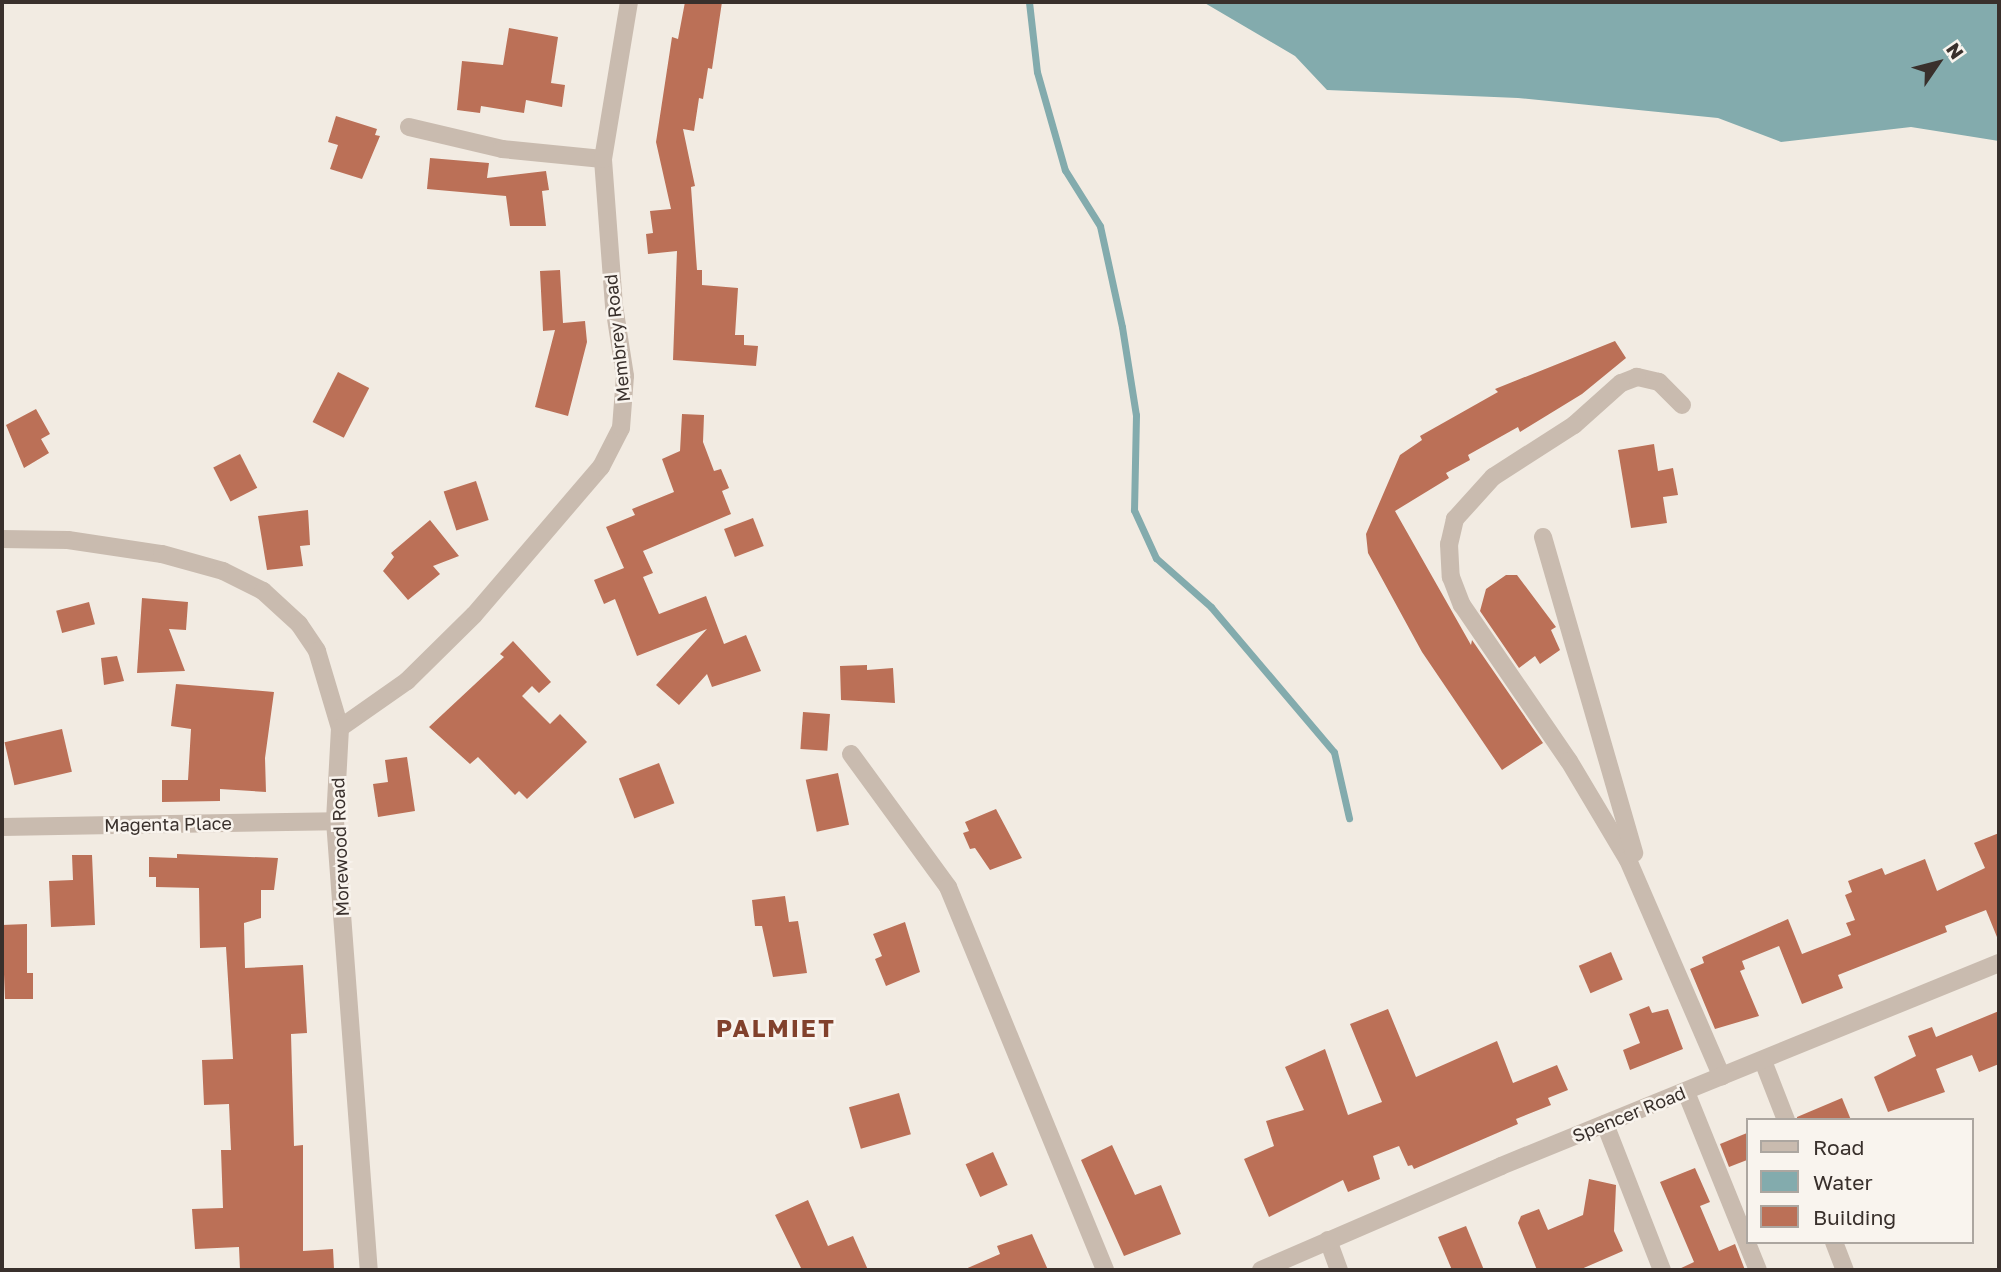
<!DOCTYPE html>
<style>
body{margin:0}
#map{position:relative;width:2001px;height:1272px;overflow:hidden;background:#f2ebe2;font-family:"Golos Text",sans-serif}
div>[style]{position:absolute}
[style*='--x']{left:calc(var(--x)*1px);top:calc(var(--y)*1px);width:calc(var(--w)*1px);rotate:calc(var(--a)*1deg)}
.water>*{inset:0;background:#83abad}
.stream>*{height:7px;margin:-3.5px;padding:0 3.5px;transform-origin:3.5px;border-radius:3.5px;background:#83abad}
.building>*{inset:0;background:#bb7057;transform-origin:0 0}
.minor>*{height:18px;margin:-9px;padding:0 9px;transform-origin:9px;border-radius:9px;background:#c9bbaf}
span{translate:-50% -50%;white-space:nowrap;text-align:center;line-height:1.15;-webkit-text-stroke:5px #f9f4ee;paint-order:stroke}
.street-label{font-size:18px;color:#39302c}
.district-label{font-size:24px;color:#81412c;font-weight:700;letter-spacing:2px}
.frame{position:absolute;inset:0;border:4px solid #39302c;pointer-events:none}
.legend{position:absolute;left:1746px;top:1118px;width:228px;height:126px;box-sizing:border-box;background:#f9f4ee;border:2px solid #aca6a0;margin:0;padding:9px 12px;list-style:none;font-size:21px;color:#39302c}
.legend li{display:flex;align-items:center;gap:14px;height:35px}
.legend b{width:35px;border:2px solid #aca6a0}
.north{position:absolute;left:1903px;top:28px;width:70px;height:70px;-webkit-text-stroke:5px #f9f4ee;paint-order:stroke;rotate:55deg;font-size:19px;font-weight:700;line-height:28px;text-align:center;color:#39302c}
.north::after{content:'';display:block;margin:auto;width:24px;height:32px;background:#39302c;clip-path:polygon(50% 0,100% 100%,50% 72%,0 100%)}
</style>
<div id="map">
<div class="water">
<div style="clip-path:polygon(1203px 2px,1999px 2px,1999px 141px,1911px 127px,1781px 142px,1718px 118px,1518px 98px,1327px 90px,1295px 56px)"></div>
</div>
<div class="stream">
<div style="--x:1029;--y:2;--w:70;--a:83.5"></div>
<div style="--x:1037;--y:72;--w:102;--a:74.1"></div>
<div style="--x:1065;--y:170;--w:66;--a:58"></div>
<div style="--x:1100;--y:226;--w:103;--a:77.7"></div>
<div style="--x:1122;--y:327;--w:89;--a:81"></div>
<div style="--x:1136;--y:415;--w:95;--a:91.2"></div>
<div style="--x:1134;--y:510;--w:53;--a:65.4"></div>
<div style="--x:1156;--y:558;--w:74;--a:41.7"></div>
<div style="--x:1211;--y:607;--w:190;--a:49.7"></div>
<div style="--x:1334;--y:752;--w:68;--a:77.2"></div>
</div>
<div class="building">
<div style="clip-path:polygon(685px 2px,722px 2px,712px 69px,708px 68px,703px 99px,699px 98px,694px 131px,683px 129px,695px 186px,691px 187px,697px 270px,702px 270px,702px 285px,738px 288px,735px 335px,744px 335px,744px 345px,758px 346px,756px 366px,673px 360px,677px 251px,648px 254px,646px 234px,653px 233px,650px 211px,671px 209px,656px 142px,672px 37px,678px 39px)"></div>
<div style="clip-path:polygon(509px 28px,558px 37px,551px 83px,565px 85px,562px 107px,526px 100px,524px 113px,481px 106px,480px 113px,457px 110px,462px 61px,503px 65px)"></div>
<div style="clip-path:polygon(336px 116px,377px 129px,375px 135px,380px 136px,362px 179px,330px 169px,338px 145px,328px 142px)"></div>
<div style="clip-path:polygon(430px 158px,489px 163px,487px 178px,546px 171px,549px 190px,542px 191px,546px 226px,510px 226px,506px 196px,427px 189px)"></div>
<div style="clip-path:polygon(560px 270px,563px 323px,585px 321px,587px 342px,568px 416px,535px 407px,555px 330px,543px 331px,540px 271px)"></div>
<div style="clip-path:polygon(1615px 341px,1626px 358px,1582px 394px,1520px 432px,1518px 427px,1468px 455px,1470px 460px,1446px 473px,1449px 478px,1395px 511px,1471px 645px,1472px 640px,1543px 743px,1502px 770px,1422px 652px,1368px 553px,1366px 534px,1400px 455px,1422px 440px,1420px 436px,1498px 392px,1495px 389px)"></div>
<div style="left:338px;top:372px;width:35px;height:56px;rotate:27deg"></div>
<div style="clip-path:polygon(36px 409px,50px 434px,41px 439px,49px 453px,24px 468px,6px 425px)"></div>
<div style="clip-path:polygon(682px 414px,704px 415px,703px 442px,714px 471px,721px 469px,729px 488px,722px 491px,731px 514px,643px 551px,653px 573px,643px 577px,659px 614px,706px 596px,724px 644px,746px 635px,761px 671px,712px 687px,707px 674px,679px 705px,656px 685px,707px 629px,637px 656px,615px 599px,604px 604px,594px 580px,624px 568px,606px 527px,635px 515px,632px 509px,674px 492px,662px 459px,680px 451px)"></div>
<div style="clip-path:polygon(1654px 444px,1658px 471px,1673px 468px,1678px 495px,1663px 497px,1667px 523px,1631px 528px,1618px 450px)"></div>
<div style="left:240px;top:454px;width:38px;height:30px;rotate:63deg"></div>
<div style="left:476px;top:481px;width:41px;height:34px;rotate:72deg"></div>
<div style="clip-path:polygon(308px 510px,310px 545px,300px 546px,303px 566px,267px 570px,258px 516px)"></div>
<div style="left:753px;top:518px;width:30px;height:31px;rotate:69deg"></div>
<div style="clip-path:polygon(430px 520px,459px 556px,433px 566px,440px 574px,408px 600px,383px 571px,394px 557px,391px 553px)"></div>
<div style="clip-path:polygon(1506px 575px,1517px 575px,1556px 627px,1551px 630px,1560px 650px,1540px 664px,1535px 656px,1519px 668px,1480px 611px,1486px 589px)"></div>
<div style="clip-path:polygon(142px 598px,188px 602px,186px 630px,169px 629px,185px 671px,137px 673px)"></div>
<div style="left:89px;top:602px;width:23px;height:34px;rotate:75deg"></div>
<div style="clip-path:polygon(513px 641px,551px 682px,539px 693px,532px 686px,522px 696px,550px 724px,560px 714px,587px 742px,527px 799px,519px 791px,515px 795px,478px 757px,470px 764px,429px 727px,504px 657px,500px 654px)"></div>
<div style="clip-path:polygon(117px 656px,124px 681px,104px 685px,101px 658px)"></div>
<div style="clip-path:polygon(867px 665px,867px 670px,893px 668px,895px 703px,841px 700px,840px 666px)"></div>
<div style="clip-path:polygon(176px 684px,274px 692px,265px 758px,266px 792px,220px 789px,220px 801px,162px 802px,162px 780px,188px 780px,191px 729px,171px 726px)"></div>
<div style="left:803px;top:712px;width:27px;height:37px;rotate:4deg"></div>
<div style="left:62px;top:729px;width:44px;height:59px;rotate:77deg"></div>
<div style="clip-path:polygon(407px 757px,415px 811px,378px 817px,373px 784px,388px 782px,385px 760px)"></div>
<div style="left:659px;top:763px;width:43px;height:43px;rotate:69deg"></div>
<div style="left:838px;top:773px;width:53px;height:33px;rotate:78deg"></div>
<div style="clip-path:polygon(996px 809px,1022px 858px,990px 870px,975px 848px,970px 849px,963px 833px,969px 831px,965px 822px)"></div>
<div style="clip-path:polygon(1999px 833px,1999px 942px,1986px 910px,1945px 926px,1947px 932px,1838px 975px,1843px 988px,1802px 1004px,1779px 946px,1742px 961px,1745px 969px,1740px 971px,1759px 1016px,1715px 1029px,1690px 969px,1704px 963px,1702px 957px,1788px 919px,1802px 954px,1851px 935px,1846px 923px,1855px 920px,1845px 895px,1852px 892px,1848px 881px,1882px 868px,1885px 875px,1925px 859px,1937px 891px,1985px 868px,1974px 843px)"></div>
<div style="clip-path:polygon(177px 854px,278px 858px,274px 890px,261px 890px,261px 918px,244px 923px,245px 968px,303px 965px,307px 1033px,291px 1034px,294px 1146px,303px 1145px,303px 1251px,333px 1249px,334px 1269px,240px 1270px,239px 1247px,195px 1249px,192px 1209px,223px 1208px,221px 1150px,231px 1150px,229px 1104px,204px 1105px,202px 1060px,233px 1059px,226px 947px,200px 948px,199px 888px,156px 887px,156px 877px,149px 877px,149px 857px,177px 858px)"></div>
<div style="clip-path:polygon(72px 855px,92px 855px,95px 925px,51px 927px,49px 881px,73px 880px)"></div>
<div style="clip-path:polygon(785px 896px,789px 922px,798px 921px,807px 973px,773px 977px,762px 926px,755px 926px,752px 900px)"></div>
<div style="clip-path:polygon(905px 922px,920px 972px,886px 986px,875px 959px,882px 956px,873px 934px)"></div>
<div style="clip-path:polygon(27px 924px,27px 973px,33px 973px,33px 999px,5px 999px,2px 925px)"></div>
<div style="left:1611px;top:952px;width:30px;height:35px;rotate:67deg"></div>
<div style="clip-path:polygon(1649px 1006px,1652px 1013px,1668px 1009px,1683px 1049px,1630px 1070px,1623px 1050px,1640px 1043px,1629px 1014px)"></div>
<div style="clip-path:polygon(1388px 1009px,1416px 1077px,1497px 1041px,1513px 1083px,1557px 1065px,1568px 1090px,1548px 1098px,1551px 1105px,1516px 1119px,1518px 1124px,1414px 1169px,1412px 1165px,1408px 1166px,1399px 1146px,1373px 1156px,1380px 1179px,1348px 1192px,1343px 1180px,1269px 1217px,1244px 1159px,1274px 1146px,1266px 1121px,1304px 1110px,1285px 1067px,1325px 1049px,1348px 1115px,1382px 1102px,1350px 1024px)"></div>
<div style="clip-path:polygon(1999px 1011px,1999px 1064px,1979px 1072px,1972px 1055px,1936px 1069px,1945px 1092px,1888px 1112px,1874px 1077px,1916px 1056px,1908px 1036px,1932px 1027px,1936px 1037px)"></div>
<div style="left:899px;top:1093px;width:43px;height:52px;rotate:74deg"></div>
<div style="clip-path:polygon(1842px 1098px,1851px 1120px,1797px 1120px,1797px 1117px)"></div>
<div style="clip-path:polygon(1747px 1133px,1747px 1160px,1729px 1167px,1720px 1144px)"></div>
<div style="clip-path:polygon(1112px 1145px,1135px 1195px,1161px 1185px,1181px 1234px,1124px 1256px,1081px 1160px)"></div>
<div style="left:993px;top:1152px;width:36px;height:30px;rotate:66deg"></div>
<div style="clip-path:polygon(1695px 1168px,1710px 1202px,1700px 1206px,1719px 1251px,1735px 1244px,1745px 1270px,1677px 1270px,1694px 1262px,1660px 1182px)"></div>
<div style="clip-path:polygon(1589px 1179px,1616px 1185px,1614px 1231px,1623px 1251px,1579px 1270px,1537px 1270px,1518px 1223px,1521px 1216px,1539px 1209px,1548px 1230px,1583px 1215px)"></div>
<div style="clip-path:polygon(808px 1200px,828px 1246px,853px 1236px,868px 1270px,802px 1270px,775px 1215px)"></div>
<div style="clip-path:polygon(1466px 1226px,1484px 1270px,1452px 1270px,1438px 1237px)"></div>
<div style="clip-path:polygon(1032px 1234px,1048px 1270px,963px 1270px,1000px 1254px,997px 1246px)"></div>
</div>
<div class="minor">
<div style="--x:409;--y:127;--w:96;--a:13.3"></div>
<div style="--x:502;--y:149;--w:101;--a:5.7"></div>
<div style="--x:1682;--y:405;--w:33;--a:-135"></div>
<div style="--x:1659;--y:382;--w:23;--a:-167"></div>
<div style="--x:1637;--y:377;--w:17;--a:159"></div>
<div style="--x:1621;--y:383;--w:63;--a:138.2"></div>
<div style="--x:1574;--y:425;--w:96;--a:147.3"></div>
<div style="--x:1493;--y:477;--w:57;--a:132.1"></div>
<div style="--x:1455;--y:519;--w:26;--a:103"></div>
<div style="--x:1449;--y:544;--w:33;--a:87"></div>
<div style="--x:1451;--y:577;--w:30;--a:69"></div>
<div style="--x:1462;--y:605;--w:189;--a:55.6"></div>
<div style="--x:1569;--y:761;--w:115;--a:59.2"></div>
<div style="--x:1628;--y:860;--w:236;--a:66.6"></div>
<div style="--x:1543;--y:537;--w:329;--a:73.9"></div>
<div style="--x:2;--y:539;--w:66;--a:0.9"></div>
<div style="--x:68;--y:540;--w:95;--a:8.5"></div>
<div style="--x:162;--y:554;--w:63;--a:15.6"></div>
<div style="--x:223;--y:571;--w:45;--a:26.6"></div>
<div style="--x:263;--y:591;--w:49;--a:42.5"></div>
<div style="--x:299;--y:624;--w:32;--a:56"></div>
<div style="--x:317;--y:651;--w:80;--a:73.4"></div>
<div style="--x:340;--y:728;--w:93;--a:93.1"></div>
<div style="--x:335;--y:821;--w:450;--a:85.7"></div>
<div style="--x:340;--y:728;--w:82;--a:-35"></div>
<div style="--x:407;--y:681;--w:94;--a:-44.6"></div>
<div style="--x:474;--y:615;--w:195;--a:-49.4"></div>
<div style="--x:601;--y:467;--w:44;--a:-62.9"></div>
<div style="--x:621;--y:428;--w:52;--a:-85.6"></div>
<div style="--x:625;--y:376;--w:71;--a:-98.9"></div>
<div style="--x:614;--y:306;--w:147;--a:-94.3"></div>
<div style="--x:603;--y:159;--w:159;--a:-80.6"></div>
<div style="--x:851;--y:754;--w:165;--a:53.9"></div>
<div style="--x:948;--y:887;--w:414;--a:67.7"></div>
<div style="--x:2;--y:827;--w:333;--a:-1"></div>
<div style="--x:1763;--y:1061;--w:63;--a:68.7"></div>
<div style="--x:1686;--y:1092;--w:192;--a:68"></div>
<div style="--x:1605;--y:1124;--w:157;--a:68.7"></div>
<div style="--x:1328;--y:1240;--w:32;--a:70"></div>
<div style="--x:1834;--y:1242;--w:30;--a:69"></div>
<div style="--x:1261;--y:1270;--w:262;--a:-23.4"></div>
<div style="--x:1501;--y:1166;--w:538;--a:-22.18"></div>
</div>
<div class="street-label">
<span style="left:617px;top:338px;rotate:-96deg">Membrey Road</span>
<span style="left:168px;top:824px;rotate:-1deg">Magenta Place</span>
<span style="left:340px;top:847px;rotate:-92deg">Morewood Road</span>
<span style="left:1629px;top:1114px;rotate:-22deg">Spencer Road</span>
</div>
<div class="district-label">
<span style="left:776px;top:1028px">PALMIET</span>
</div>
<div class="frame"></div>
<ul class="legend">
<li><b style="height:9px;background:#c9bbaf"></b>Road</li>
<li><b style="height:19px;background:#83abad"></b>Water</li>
<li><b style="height:19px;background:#bb7057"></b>Building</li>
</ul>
<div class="north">N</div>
</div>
